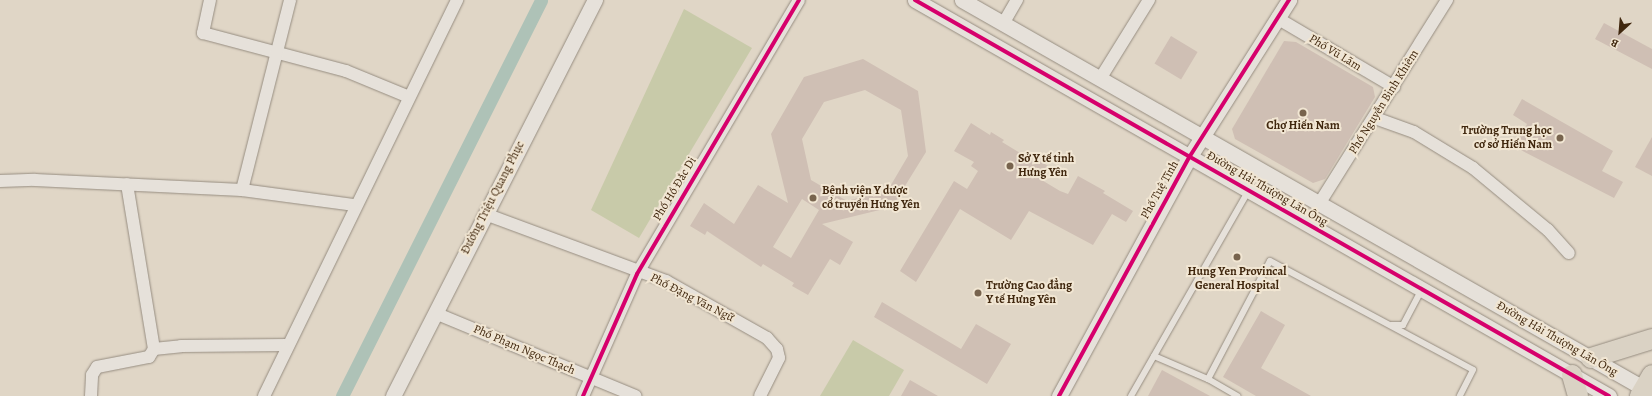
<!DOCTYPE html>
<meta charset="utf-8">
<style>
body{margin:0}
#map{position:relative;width:1652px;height:396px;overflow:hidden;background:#e0d6c6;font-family:Alegreya,serif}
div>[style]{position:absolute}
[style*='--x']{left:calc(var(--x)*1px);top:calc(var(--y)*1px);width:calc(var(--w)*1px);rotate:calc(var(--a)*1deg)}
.green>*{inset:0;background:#c8caa9}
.canal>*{height:13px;margin:-6.5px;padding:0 6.5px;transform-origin:6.5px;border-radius:6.5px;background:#aec2b7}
.building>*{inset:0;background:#cfbfb4;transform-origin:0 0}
.roads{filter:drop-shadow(0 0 1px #968d81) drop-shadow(0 0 1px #968d81)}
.service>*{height:6px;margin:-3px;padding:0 3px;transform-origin:3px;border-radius:3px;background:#e6e1da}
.minor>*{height:12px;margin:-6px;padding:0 6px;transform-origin:6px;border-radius:6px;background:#e6e1da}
.tertiary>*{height:15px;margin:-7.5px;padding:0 7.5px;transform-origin:7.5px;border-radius:7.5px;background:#e6e1da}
.trunk>*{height:20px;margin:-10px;padding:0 10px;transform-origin:10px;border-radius:10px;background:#dad2c4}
.cycleway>*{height:4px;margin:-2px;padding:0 2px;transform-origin:2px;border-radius:2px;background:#d6006c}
.dots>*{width:11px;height:11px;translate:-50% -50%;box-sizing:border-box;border:2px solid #f1e6d3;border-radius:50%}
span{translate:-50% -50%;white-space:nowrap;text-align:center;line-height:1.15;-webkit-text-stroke:4px #f1e6d3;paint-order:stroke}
.street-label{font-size:12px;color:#40270e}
.poi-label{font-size:12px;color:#40270e;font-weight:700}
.right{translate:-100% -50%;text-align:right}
.left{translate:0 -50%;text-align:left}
.north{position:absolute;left:1600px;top:12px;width:40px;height:40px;-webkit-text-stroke:3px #f1e6d3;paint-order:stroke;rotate:206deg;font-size:11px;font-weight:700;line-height:16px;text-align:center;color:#40270e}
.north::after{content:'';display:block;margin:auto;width:14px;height:18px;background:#40270e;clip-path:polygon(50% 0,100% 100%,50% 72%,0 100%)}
</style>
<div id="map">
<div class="green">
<div style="clip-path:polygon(684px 9px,752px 48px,639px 238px,591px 210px)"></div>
<div style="clip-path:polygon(853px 340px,904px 370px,889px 396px,820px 396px)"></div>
</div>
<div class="canal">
<div style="--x:342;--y:396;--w:443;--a:-63.3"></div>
</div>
<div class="building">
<div style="clip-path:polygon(1604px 23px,1652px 49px,1652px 69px,1595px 39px)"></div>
<div style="left:1171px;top:36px;width:31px;height:32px;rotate:31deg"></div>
<div style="clip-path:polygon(1284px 41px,1296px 42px,1373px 87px,1375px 97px,1325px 179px,1313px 183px,1235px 139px,1232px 129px)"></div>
<div style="clip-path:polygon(evenodd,863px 59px,918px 91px,926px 152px,892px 207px,822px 224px,853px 242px,840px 265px,830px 259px,808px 295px,792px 286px,794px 283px,763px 264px,761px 267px,707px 231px,705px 235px,690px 226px,704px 203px,734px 224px,758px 185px,788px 203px,771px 134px,804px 77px,863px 59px,865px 90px,901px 110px,908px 156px,888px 190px,847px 201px,811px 180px,802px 139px,824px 102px,865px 90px,863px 59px,802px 199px,819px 210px,791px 258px,773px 247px,802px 199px)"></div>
<div style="clip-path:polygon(1522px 99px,1613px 151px,1602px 171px,1623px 182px,1614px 198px,1515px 147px,1527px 124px,1513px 115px)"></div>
<div style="clip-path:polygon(971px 123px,990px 135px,991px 132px,1004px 140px,1002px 142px,1033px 161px,1035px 158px,1048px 166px,1040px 179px,1060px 191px,1068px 194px,1078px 176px,1105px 191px,1103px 193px,1133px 211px,1126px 222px,1112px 214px,1093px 245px,1029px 211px,1011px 240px,960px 209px,916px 282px,900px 271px,954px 181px,967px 189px,978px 171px,971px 166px,974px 162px,954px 151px)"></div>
<div style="clip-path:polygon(1652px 137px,1652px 176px,1635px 167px)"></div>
<div style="clip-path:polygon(882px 302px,961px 349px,976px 324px,1011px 344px,987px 384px,874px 317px)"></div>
<div style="clip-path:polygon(1261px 311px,1285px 325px,1261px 368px,1311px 396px,1256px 396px,1223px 377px)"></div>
<div style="clip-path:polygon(1162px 370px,1210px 396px,1148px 396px)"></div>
<div style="clip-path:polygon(910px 380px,938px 396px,901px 396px)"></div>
</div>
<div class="roads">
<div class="service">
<div style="--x:1391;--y:325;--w:12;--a:0"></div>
<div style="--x:1403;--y:325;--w:41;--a:-62.2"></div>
<div style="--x:1154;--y:356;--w:59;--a:23.1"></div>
<div style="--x:1208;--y:379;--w:34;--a:30"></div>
<div style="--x:1208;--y:379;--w:133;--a:-62.3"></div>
<div style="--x:1270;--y:261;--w:230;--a:28.2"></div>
<div style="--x:1473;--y:370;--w:29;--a:117"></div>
<div style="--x:1131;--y:396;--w:237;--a:-60.2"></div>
</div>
<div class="minor">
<div style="--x:210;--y:0;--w:34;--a:102"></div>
<div style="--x:203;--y:33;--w:148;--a:14.9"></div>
<div style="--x:346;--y:71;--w:68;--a:22.4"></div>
<div style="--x:1277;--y:18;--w:136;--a:30.5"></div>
<div style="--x:1003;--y:24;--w:28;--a:-60"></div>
<div style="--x:1100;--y:79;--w:93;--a:-58.2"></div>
<div style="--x:1375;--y:118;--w:41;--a:19.7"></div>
<div style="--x:1414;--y:132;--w:69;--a:31.4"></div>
<div style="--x:1473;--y:168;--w:97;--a:39.6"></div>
<div style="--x:1548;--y:230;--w:31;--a:48"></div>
<div style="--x:0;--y:181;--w:35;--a:-2"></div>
<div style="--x:35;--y:180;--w:207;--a:2.8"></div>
<div style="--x:242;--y:190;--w:114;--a:7.6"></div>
<div style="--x:242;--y:190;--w:196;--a:-75.8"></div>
<div style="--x:1319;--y:204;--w:241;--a:-57.9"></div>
<div style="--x:485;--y:214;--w:193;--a:20.3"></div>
<div style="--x:666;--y:281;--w:116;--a:29.4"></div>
<div style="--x:767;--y:338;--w:15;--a:48"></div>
<div style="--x:777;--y:349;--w:9;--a:77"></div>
<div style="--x:779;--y:358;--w:42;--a:116.6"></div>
<div style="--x:435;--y:313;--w:217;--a:22.5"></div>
<div style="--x:154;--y:349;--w:27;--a:-6"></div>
<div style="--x:181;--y:346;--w:106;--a:-0.5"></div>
<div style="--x:91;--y:396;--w:21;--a:-87"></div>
<div style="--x:92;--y:375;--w:9;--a:-58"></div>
<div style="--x:97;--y:367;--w:53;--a:-10.9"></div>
<div style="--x:149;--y:357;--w:9;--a:-58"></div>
<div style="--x:154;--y:349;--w:167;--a:-99.3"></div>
<div style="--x:264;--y:396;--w:441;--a:-64"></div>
<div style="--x:583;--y:396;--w:133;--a:-66.1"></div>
<div style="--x:637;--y:274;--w:318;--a:-59.4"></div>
</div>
<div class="tertiary">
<div style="--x:915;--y:0;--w:799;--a:29.71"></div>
<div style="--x:962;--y:0;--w:794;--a:29.66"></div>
<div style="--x:393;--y:396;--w:445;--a:-63"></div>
<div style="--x:1059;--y:396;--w:273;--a:-61.4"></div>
<div style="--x:1190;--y:156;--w:185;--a:-57.6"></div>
</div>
<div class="trunk">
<div style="--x:1591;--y:358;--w:64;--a:-17.3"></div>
<div style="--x:1572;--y:375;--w:22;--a:74"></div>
<div style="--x:1640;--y:396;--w:24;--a:-60"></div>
</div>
</div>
<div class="cycleway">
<div style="--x:915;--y:0;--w:799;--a:29.71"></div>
<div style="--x:583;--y:396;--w:133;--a:-66.1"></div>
<div style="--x:637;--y:274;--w:318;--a:-59.4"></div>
<div style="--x:1059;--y:396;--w:273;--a:-61.4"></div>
<div style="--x:1190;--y:156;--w:185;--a:-57.6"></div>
</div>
<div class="dots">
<div style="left:1303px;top:113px;background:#78644e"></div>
<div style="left:1560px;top:138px;background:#78644e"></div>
<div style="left:1010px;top:166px;background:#78644e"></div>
<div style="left:813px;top:198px;background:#78644e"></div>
<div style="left:1237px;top:257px;background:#78644e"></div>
<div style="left:978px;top:293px;background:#78644e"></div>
</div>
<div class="street-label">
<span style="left:1335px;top:53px;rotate:31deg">Phố Vũ Lãm</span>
<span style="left:1384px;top:102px;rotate:-58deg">Phố Nguyễn Bỉnh Khiêm</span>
<span style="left:675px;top:189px;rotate:-59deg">Phố Hồ Đắc Di</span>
<span style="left:1267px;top:189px;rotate:30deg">Đường Hải Thượng Lãn Ông</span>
<span style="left:1160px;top:190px;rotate:-61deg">Phố Tuệ Tĩnh</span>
<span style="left:493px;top:198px;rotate:-63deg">Đường Triệu Quang Phục</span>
<span style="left:692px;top:298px;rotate:27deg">Phố Đặng Văn Ngữ</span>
<span style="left:1557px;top:339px;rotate:30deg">Đường Hải Thượng Lãn Ông</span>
<span style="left:524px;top:350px;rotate:23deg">Phố Phạm Ngọc Thạch</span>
</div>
<div class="poi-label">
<span style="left:1303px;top:126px">Chợ Hiến Nam</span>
<span class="right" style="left:1552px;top:138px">Trường Trung học<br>cơ sở Hiến Nam</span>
<span class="left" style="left:1018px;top:166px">Sở Y tế tỉnh<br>Hưng Yên</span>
<span class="left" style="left:822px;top:198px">Bệnh viện Y dược<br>cổ truyền Hưng Yên</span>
<span style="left:1237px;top:279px">Hung Yen Provincal<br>General Hospital</span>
<span class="left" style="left:986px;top:293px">Trường Cao đẳng<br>Y tế Hưng Yên</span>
</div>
<div class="north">B</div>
</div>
